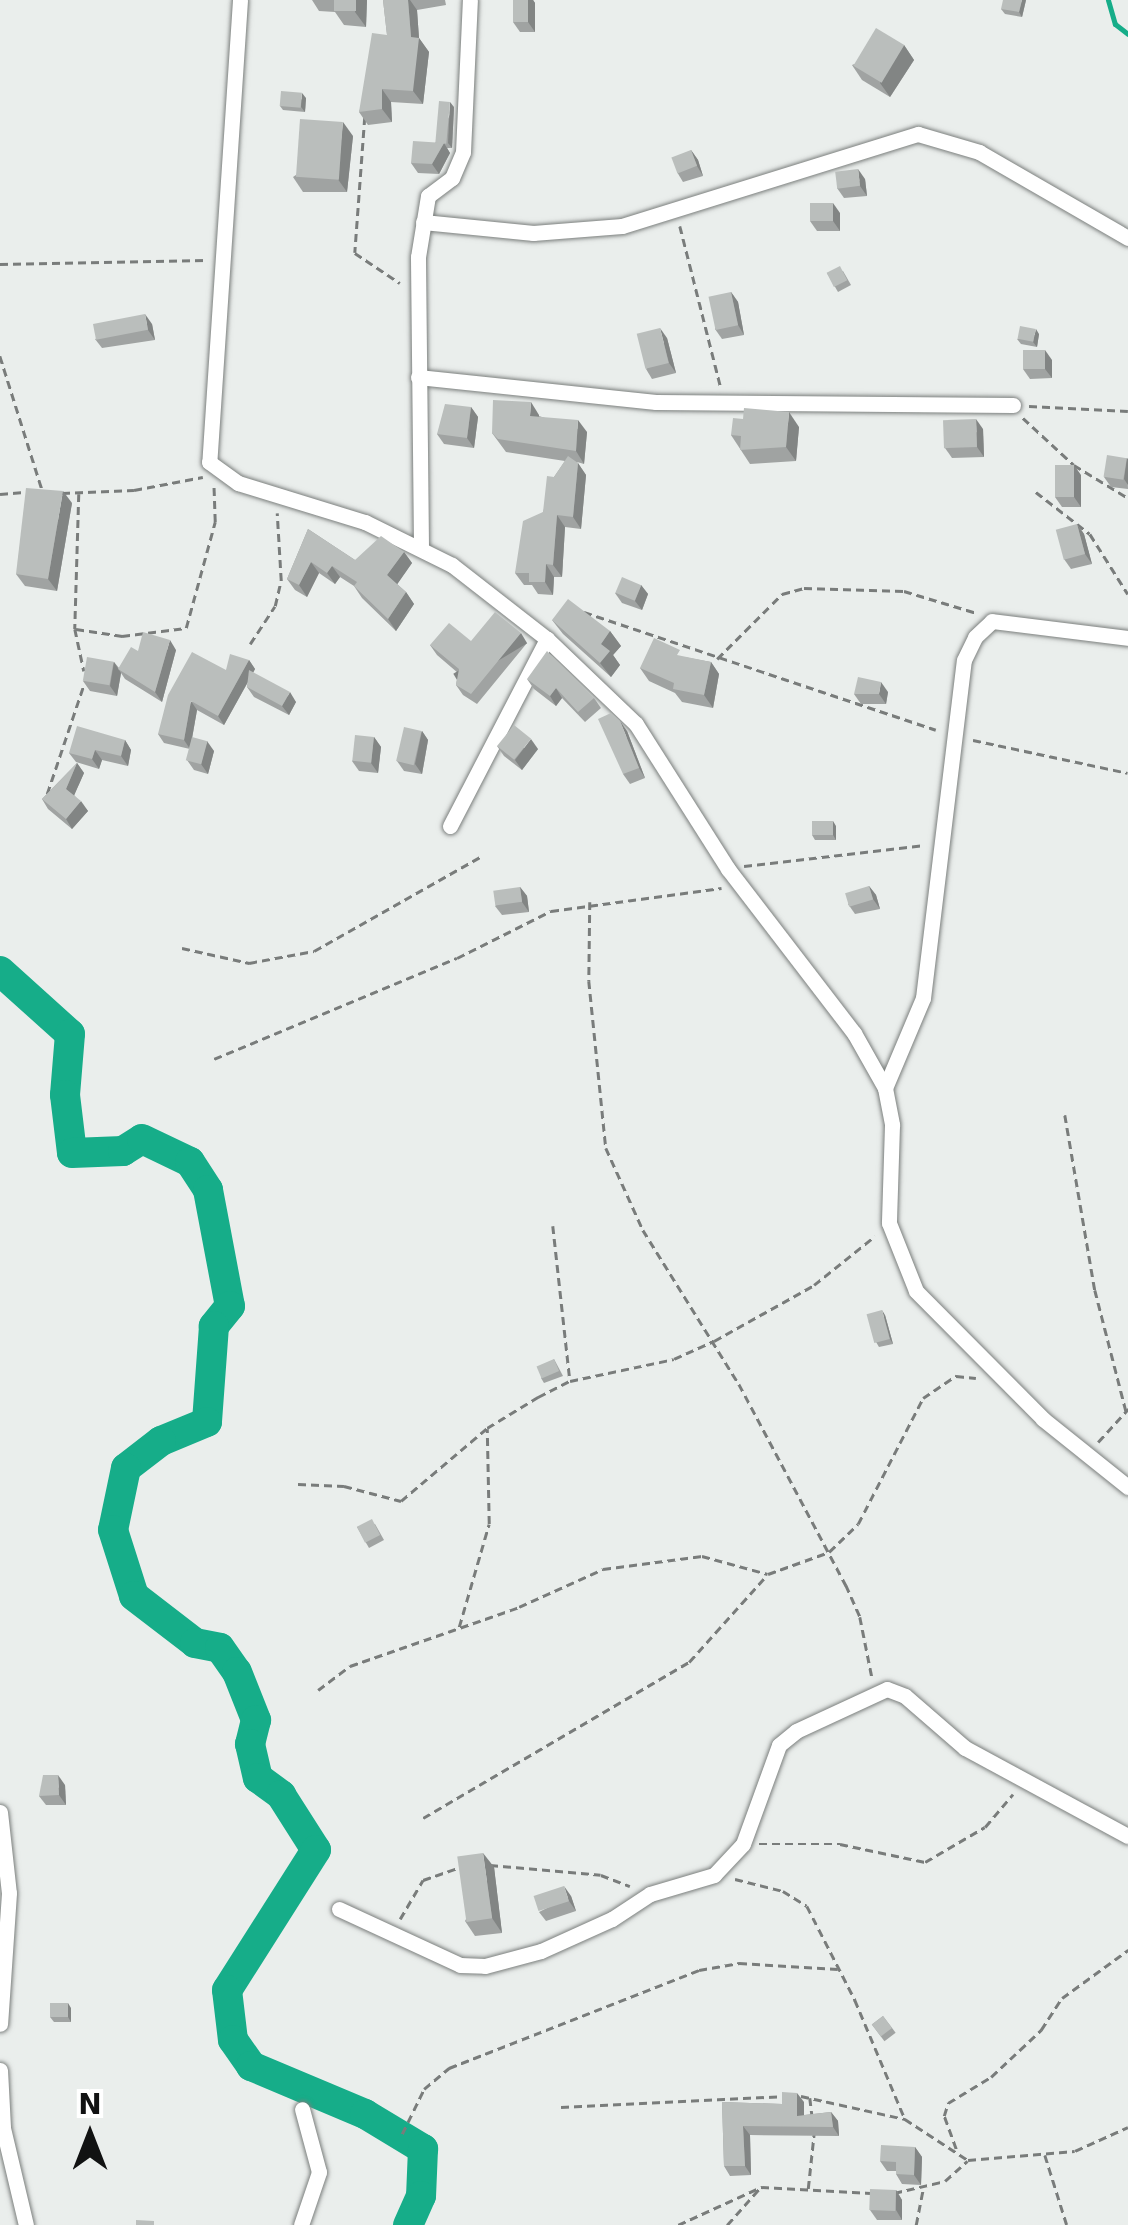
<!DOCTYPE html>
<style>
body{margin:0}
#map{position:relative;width:1128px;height:2225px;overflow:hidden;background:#eaeeec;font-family:"DejaVu Sans",sans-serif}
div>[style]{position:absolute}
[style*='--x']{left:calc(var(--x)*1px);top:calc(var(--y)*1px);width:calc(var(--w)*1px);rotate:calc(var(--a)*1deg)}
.stream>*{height:5px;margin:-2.5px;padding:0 2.5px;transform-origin:2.5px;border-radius:2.5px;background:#16ad89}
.river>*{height:30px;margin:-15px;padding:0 15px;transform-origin:15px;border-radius:15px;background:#16ad89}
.path>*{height:2.5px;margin-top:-1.25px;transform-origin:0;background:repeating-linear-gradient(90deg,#797c7b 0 8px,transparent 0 13px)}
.roads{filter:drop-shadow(0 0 2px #7b7f7d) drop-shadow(0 0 2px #7b7f7d)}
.street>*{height:15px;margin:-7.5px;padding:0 7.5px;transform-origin:7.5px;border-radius:7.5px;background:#fff}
.wall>*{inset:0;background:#a0a3a2;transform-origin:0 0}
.shaded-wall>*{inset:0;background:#828584;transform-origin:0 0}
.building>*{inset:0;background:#babebc;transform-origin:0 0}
span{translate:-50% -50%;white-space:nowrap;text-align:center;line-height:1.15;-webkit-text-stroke:8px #fff;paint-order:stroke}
.north{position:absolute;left:40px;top:2085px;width:100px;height:100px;-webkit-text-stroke:8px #fff;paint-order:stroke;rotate:0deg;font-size:28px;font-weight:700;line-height:40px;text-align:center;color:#111212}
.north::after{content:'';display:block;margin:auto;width:35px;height:45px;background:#111212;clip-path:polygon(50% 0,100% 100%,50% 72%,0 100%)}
</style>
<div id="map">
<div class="stream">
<div style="--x:1108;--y:0;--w:25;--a:74"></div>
<div style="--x:1115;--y:24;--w:16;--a:38"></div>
</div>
<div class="river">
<div style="--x:0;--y:971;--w:94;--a:42"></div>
<div style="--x:70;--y:1034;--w:61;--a:94.7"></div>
<div style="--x:65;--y:1095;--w:58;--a:83.1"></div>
<div style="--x:72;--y:1153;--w:51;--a:-2.2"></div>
<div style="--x:123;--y:1151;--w:22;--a:-32"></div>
<div style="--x:142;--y:1139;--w:53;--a:25.6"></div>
<div style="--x:190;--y:1162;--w:33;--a:57"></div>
<div style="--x:208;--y:1190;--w:118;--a:79.3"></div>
<div style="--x:230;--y:1306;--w:26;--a:129"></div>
<div style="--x:214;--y:1326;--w:96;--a:94.2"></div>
<div style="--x:207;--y:1422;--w:50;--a:157.6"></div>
<div style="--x:161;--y:1441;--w:44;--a:142.4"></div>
<div style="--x:126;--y:1468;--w:63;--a:101.8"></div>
<div style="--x:113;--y:1530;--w:69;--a:72.3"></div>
<div style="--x:134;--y:1596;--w:77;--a:37.6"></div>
<div style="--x:195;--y:1643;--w:25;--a:11"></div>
<div style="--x:220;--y:1648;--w:29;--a:55"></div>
<div style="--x:237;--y:1672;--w:52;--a:68.4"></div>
<div style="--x:256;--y:1720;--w:25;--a:104"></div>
<div style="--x:250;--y:1744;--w:35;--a:77"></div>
<div style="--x:258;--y:1778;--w:29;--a:36"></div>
<div style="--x:281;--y:1795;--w:65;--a:57.5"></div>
<div style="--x:316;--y:1850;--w:166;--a:122.4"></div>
<div style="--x:227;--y:1990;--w:50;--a:83.2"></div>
<div style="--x:233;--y:2040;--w:32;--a:55"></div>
<div style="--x:251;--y:2066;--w:124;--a:22.8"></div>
<div style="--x:365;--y:2114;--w:68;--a:31.1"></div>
<div style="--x:423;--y:2149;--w:47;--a:92.4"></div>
<div style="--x:421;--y:2196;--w:32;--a:114"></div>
</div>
<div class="path">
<div style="--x:365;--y:117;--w:136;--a:94.2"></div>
<div style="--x:355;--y:253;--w:54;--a:33.7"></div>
<div style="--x:680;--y:226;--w:167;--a:75.8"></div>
<div style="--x:0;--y:264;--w:206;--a:-1.1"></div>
<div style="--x:0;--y:356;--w:143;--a:72.5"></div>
<div style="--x:1029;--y:406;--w:99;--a:2.9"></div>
<div style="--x:1023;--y:418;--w:69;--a:42.7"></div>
<div style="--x:1074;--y:465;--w:63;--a:31.4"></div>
<div style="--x:1036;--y:492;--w:68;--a:37.9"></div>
<div style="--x:1090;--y:534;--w:71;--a:57.7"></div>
<div style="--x:62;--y:493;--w:72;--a:-2.4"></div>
<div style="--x:134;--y:490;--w:70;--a:-10.7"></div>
<div style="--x:0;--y:494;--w:24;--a:-5"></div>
<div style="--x:79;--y:494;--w:135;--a:91.7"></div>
<div style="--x:75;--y:629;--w:43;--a:77.9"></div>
<div style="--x:584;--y:612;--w:371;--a:18.5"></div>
<div style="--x:76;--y:629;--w:47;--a:8.7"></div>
<div style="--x:122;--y:636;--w:64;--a:-7.1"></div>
<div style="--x:186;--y:628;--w:110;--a:-74.7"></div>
<div style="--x:215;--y:522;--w:35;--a:-92"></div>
<div style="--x:250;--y:644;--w:45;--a:-56.7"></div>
<div style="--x:275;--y:606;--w:26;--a:-77"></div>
<div style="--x:281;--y:581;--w:68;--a:-93.4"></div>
<div style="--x:717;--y:659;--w:92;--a:-45"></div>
<div style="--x:782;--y:594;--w:23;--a:-15"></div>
<div style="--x:804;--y:588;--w:100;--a:1.7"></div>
<div style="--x:904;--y:591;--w:76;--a:16.8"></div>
<div style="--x:973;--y:740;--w:158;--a:12"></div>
<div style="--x:47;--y:794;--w:116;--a:-71.4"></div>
<div style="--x:744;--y:866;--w:182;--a:-6.6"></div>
<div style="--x:590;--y:902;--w:79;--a:90.7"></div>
<div style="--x:589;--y:981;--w:168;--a:84.2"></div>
<div style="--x:606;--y:1148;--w:90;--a:65.7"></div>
<div style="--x:643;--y:1230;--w:181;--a:58.1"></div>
<div style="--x:739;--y:1384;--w:228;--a:62"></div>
<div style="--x:846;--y:1585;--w:35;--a:66"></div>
<div style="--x:860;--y:1617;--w:61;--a:78.7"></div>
<div style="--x:182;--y:948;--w:69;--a:12.6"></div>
<div style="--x:249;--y:963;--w:66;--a:-10.5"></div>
<div style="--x:314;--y:951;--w:193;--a:-29.5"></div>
<div style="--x:214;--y:1059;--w:263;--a:-22.6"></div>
<div style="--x:457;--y:958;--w:105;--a:-26.6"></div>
<div style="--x:551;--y:911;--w:172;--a:-7.7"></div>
<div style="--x:1065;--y:1115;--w:178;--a:80.3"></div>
<div style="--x:1095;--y:1290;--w:125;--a:75.6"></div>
<div style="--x:553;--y:1226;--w:155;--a:83.7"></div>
<div style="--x:1098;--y:1442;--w:45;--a:-47.7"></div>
<div style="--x:298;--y:1484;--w:46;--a:2.5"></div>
<div style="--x:344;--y:1486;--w:59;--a:14.7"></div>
<div style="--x:401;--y:1501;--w:113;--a:-40.3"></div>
<div style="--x:487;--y:1428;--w:60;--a:-31.3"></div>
<div style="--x:538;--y:1397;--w:36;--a:-27"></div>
<div style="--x:570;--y:1381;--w:106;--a:-11.9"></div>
<div style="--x:674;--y:1359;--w:44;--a:-24.2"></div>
<div style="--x:714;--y:1341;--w:115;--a:-29.2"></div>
<div style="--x:814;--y:1285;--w:78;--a:-38.8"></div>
<div style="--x:459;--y:1627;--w:107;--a:-73.8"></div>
<div style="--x:489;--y:1524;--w:95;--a:-91.2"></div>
<div style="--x:318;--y:1690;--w:40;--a:-37"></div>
<div style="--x:350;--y:1666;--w:179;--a:-19.2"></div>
<div style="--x:519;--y:1607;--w:92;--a:-24.3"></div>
<div style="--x:603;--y:1569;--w:100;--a:-7.5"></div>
<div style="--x:702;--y:1556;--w:68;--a:15.3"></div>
<div style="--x:768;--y:1574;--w:65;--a:-19.8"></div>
<div style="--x:829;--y:1552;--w:40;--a:-44"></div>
<div style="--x:858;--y:1524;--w:142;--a:-62.7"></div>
<div style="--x:923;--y:1398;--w:40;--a:-34"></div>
<div style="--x:956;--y:1376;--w:20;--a:6"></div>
<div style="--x:423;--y:1818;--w:308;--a:-30.4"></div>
<div style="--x:689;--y:1662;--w:117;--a:-48.1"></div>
<div style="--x:759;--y:1844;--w:81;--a:0"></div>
<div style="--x:840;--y:1844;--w:87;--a:12"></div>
<div style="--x:925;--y:1862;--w:69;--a:-30.3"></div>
<div style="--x:985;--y:1827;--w:43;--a:-49.7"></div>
<div style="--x:490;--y:1865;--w:111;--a:5.1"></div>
<div style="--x:601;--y:1875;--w:31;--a:21"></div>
<div style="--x:735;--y:1879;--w:49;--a:14"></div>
<div style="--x:783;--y:1891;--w:28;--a:32"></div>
<div style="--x:807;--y:1906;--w:106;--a:62.9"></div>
<div style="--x:855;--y:2000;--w:129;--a:67.2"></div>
<div style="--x:400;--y:1919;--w:45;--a:-59.5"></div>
<div style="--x:423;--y:1880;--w:37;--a:-19"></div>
<div style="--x:801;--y:2096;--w:107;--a:12.5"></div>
<div style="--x:905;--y:2119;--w:75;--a:33.1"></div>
<div style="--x:968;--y:2160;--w:107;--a:-4.8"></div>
<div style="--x:1075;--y:2151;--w:58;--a:-24.4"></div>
<div style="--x:810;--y:2098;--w:17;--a:83"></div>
<div style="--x:561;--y:2107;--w:222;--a:-2.8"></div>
<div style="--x:402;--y:2134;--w:50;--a:-63.9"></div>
<div style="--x:424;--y:2089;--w:33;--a:-40"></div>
<div style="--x:449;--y:2068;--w:269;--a:-21.4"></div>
<div style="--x:699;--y:1970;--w:41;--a:-9.9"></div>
<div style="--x:739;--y:1963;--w:99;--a:3.5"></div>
<div style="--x:956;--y:2149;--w:35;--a:-110"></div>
<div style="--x:944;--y:2116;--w:14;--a:-73"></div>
<div style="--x:948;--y:2103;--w:50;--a:-31.2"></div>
<div style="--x:991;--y:2077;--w:69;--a:-43.2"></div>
<div style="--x:1041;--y:2030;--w:38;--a:-57"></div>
<div style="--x:1062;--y:1998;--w:82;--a:-36"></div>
<div style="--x:1045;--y:2155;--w:73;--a:72.6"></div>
<div style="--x:808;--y:2189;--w:56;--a:-83.9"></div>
<div style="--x:894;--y:2193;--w:52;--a:-13.2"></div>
<div style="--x:945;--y:2181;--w:30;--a:-42"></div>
<div style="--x:678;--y:2225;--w:91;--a:-24.6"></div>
<div style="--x:761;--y:2187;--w:110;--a:3.1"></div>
<div style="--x:727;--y:2225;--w:50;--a:-48.3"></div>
<div style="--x:916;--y:2225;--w:38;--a:-79"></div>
</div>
<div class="roads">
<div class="street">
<div style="--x:240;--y:0;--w:463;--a:93.8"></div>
<div style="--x:209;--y:462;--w:36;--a:36"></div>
<div style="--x:238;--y:483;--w:133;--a:17.1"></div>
<div style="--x:365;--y:522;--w:97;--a:26.3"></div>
<div style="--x:452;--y:565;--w:120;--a:37.9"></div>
<div style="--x:547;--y:639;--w:123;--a:43.7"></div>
<div style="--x:636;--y:724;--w:172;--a:57.6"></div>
<div style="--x:728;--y:869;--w:207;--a:52.5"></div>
<div style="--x:854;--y:1033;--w:63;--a:60.6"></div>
<div style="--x:885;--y:1088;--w:38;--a:79"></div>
<div style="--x:892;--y:1125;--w:98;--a:91.8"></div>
<div style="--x:889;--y:1223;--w:73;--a:68.3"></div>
<div style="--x:916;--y:1291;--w:180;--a:45.2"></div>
<div style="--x:1043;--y:1419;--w:109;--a:38.7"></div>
<div style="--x:423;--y:222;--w:111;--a:5.7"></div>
<div style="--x:533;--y:233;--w:89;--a:-4.5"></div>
<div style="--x:622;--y:226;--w:310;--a:-17.3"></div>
<div style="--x:918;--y:134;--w:64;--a:16.4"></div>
<div style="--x:979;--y:152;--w:172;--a:30"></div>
<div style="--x:418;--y:377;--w:239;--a:6"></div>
<div style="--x:656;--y:402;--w:357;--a:0.5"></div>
<div style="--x:421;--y:546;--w:289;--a:-90.6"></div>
<div style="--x:418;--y:257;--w:62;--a:-80.7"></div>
<div style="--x:428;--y:196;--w:30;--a:-37"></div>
<div style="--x:452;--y:178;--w:28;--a:-67"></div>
<div style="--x:463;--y:152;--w:152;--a:-87.4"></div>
<div style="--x:450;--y:826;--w:211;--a:-62.6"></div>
<div style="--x:885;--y:1088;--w:98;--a:-67.1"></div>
<div style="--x:923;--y:998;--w:340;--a:-83.1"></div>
<div style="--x:964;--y:660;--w:25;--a:-64"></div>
<div style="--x:975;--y:637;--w:23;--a:-43"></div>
<div style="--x:992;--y:621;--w:137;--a:7.1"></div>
<div style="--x:0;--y:1812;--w:81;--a:83.7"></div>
<div style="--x:9;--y:1893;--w:131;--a:93.9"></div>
<div style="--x:339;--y:1909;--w:133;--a:24.8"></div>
<div style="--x:460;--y:1965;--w:25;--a:2"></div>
<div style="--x:485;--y:1966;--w:58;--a:-15"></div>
<div style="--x:541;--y:1951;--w:78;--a:-24.3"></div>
<div style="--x:612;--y:1919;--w:45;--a:-33.3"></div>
<div style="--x:650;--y:1894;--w:67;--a:-16.5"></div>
<div style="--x:714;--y:1875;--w:42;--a:-46.9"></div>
<div style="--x:743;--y:1844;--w:105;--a:-70"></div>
<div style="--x:779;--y:1745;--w:22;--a:-39"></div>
<div style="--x:796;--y:1731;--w:100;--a:-24.8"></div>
<div style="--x:887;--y:1689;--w:19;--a:21"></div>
<div style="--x:905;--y:1696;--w:79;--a:40.9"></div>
<div style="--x:965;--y:1748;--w:185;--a:28.4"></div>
<div style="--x:0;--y:2070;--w:58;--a:87"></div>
<div style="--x:3;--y:2128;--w:100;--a:76.7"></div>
<div style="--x:301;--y:2225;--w:56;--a:-71.2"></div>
<div style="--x:319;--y:2172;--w:65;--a:-105.1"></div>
</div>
</div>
<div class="wall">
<div style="clip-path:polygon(312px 0,367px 0,366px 27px,344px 25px,335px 12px,319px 11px)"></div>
<div style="clip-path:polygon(383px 0,445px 0,446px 5px,417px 10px,419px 38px,429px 52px,423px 104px,391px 102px,392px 122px,368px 125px,359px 112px,387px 35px)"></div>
<div style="clip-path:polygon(513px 0,533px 0,535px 3px,535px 32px,520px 32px,513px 22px)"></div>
<div style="clip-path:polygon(1026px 0,1022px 17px,1005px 14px,1001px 9px)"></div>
<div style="clip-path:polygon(904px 45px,914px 60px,890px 97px,862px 80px,852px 65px)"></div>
<div style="clip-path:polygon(306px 98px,305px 112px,283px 110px,280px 106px)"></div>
<div style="clip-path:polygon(454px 107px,452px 148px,447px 148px,450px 153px,439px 174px,418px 173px,411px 163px,436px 142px)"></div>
<div style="clip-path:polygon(353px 136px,347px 192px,303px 192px,293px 177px)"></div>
<div style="clip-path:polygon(691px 150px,698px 160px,703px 176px,683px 182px,677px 172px)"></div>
<div style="clip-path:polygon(865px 179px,867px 196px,844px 198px,837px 188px)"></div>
<div style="clip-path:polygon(840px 213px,840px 231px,817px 231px,810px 221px)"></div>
<div style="clip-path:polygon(843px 271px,851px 285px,838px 292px,827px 273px)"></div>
<div style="clip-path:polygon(731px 292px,738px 302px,744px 335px,722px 339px,715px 329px)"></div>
<div style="clip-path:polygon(152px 324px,155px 340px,102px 348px,95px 339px)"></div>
<div style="clip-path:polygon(1039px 334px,1037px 347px,1021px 344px,1017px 339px)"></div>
<div style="clip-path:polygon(667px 338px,676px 373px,652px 379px,646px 369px)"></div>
<div style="clip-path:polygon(1052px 360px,1052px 378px,1030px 379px,1023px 369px)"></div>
<div style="clip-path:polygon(471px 407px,478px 417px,474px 448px,444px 444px,437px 434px)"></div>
<div style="clip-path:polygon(539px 415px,539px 416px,587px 432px,584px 464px,577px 462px,586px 475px,581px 529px,565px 527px,562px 577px,554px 577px,553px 595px,538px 594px,532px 585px,524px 585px,515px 573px,543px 512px,554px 477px,565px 461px,506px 452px,492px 433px)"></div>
<div style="clip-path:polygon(743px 419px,799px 427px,796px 461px,750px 464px,731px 435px)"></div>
<div style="clip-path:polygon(983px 429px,984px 457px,952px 458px,945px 448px)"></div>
<div style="clip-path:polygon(1127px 458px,1128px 489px,1111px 487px,1104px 477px)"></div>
<div style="clip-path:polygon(1081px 475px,1081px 507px,1062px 507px,1055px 497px)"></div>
<div style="clip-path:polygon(72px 503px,57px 591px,25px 586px,16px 574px)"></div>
<div style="clip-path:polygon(1077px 524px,1084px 534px,1092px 564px,1071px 569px,1064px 559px)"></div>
<div style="clip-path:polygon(308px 529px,355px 560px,404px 552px,412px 563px,397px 584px,406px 592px,414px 604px,396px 631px,362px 598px,354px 586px,340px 577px,335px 584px,319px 573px,307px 597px,295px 590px,287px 579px)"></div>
<div style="clip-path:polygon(641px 585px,648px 594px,642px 610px,622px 603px,615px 593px)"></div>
<div style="clip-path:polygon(552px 620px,610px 631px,621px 646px,613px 655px,620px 665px,611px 677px,563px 634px)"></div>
<div style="clip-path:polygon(527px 643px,477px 704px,463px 695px,456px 685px,458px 673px,437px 655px,430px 645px)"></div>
<div style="clip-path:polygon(176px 650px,162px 702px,125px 679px,121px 673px,117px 696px,90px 691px,83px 681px,114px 662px,119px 668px,138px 651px)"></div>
<div style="clip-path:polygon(684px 657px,711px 662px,719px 674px,713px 708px,682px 702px,675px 693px,649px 681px,640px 668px)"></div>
<div style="clip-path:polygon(249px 660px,255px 669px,253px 673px,296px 702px,289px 715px,254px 697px,247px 687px,248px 682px,224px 725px,197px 710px,192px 739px,214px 751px,208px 774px,194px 770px,187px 760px,190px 749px,164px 743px,158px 734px,226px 670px)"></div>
<div style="clip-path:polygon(527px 679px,594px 698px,601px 708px,585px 722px,562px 698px,556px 706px,534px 689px)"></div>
<div style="clip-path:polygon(888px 692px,886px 704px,861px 704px,854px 694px)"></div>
<div style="clip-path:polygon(422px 731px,428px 740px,422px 774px,404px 771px,397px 761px)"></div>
<div style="clip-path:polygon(627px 731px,645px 778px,630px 784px,623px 774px)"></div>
<div style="clip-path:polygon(374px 737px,381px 747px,378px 773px,359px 771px,352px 761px)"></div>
<div style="clip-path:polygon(125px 740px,131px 750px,128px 766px,102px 760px,99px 769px,76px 762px,69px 753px)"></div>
<div style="clip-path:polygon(497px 746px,538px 749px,522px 770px,504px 756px)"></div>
<div style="clip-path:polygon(77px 763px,84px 773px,74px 795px,88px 811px,72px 829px,48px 809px,42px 799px)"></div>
<div style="clip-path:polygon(836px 826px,836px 840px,815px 840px,812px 835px)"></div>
<div style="clip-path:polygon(869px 886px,876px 895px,880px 909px,855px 914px,848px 904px)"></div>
<div style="clip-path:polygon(520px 887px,527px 896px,529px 912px,502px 915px,495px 906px)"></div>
<div style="clip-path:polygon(885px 1315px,893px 1344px,879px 1347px,876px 1342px)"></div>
<div style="clip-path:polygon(554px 1359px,563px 1376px,544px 1383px,541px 1378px)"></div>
<div style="clip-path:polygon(375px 1524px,384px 1540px,369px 1548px,357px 1527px)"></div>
<div style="clip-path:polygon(65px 1785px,66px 1805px,46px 1805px,39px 1796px)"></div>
<div style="clip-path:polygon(494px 1867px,502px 1933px,475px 1936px,465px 1921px)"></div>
<div style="clip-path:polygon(571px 1896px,576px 1911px,546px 1921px,539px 1912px)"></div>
<div style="clip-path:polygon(71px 2008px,71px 2022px,54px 2022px,50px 2017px)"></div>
<div style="left:883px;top:2016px;width:21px;height:14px;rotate:53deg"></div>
<div style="clip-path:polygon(722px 2102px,782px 2104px,804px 2102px,804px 2115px,831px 2112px,838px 2121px,839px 2136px,750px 2135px,751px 2175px,730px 2176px,724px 2166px)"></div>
<div style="clip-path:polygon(915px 2147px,922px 2157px,921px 2185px,902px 2184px,896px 2174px,896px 2171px,887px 2171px,880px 2161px)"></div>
<div style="clip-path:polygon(896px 2190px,902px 2200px,902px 2220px,877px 2220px,870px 2210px)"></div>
</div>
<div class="shaded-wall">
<div style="clip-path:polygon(356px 0,367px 0,366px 27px,355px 12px)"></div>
<div style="clip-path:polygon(408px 0,410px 0,417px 10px,419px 38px,429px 52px,423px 104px,413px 91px,411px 37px)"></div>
<div style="clip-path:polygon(528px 0,533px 0,535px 3px,535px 32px,528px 22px)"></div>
<div style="clip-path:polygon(1022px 0,1026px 0,1022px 17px,1019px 12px)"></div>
<div style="clip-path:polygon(904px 45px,914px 60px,890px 97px,880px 83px)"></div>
<div style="clip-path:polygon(382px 89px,391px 102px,392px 122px,382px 109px)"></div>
<div style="clip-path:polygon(302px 93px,306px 98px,305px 112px,301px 107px)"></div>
<div style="clip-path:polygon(450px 102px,454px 107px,452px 148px,448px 143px)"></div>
<div style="clip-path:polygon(343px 122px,353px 136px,347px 192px,337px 178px)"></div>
<div style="clip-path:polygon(444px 143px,450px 153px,439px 174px,432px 164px)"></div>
<div style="clip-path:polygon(691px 150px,698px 160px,703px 176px,697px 166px)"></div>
<div style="clip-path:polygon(858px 169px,865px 179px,867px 196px,860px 186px)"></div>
<div style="clip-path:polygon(833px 203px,840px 213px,840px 231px,833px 221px)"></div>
<div style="clip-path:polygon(731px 292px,738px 302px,744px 335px,738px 325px)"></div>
<div style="clip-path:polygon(145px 314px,152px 324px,155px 340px,148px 330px)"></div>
<div style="clip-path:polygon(660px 328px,667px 338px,676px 373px,669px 363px)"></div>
<div style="clip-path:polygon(1036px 329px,1039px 334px,1037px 347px,1033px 342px)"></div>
<div style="clip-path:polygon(1045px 350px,1052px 360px,1052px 378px,1045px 369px)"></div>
<div style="clip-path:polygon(531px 402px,539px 415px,539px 428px,530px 416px)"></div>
<div style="clip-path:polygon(471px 407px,478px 417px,474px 448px,467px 438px)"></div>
<div style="clip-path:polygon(789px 412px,799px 427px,796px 461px,786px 447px)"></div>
<div style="clip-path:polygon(976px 419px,983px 429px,984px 457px,977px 447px)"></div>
<div style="clip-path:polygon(578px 420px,587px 432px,584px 464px,576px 451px)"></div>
<div style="clip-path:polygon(1127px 458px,1128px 459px,1128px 485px,1124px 479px)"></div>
<div style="clip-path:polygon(578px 463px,586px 475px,581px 529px,573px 517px)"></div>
<div style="clip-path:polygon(1074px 465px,1081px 475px,1081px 507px,1074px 497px)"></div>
<div style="clip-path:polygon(63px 491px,72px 503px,57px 591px,48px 579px)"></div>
<div style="clip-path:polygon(557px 515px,565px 527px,562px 577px,553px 565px)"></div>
<div style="clip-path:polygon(1077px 524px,1084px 534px,1092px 564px,1085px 554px)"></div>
<div style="clip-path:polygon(404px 552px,412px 563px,396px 586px,387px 575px)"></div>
<div style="clip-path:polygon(311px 562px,319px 573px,307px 597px,299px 585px)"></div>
<div style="clip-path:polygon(546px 564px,554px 577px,553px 595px,545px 582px)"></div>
<div style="clip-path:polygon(332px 566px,340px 577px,335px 584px,327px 573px)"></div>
<div style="clip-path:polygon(641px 585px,648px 594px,642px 610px,635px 601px)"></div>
<div style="clip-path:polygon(406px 592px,414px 604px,396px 631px,388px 619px)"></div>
<div style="clip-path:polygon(610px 631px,621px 646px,613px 655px,620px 665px,611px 677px,600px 663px,601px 644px)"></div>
<div style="left:521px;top:633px;width:12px;height:79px;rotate:59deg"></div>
<div style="clip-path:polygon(170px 640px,176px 650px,162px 702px,155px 692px)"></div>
<div style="clip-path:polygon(249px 660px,255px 669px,224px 725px,218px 716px)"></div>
<div style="clip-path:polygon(114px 662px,121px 673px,117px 696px,110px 686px)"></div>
<div style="clip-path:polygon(711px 662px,719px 674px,713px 708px,704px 695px)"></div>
<div style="clip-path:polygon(881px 682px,888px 692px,886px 704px,879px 694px)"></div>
<div style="clip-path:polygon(556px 688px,562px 698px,556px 706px,550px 696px)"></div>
<div style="clip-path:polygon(290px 692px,296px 702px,289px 715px,282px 706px)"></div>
<div style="clip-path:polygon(191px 701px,197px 710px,190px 749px,184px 740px)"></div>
<div style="clip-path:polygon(620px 721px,627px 731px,645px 778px,639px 768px)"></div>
<div style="clip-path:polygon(422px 731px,428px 740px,422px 774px,415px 764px)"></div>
<div style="clip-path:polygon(374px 737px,381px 747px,378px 773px,371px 763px)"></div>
<div style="clip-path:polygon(531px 739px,538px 749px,522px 770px,515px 760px)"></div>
<div style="clip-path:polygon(125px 740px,131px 750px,128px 766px,121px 756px)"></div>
<div style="clip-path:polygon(207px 741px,214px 751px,208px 774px,201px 764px)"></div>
<div style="clip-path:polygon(95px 750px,102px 760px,99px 769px,92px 759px)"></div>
<div style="clip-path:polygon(77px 763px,84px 773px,73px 798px,66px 789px)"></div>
<div style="clip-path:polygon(81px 801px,88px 811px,72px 829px,66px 819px)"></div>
<div style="clip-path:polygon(833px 821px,836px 826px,836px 840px,833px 835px)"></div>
<div style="clip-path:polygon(869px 886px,876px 895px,880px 909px,873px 899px)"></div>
<div style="clip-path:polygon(520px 887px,527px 896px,529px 912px,522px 902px)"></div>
<div style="clip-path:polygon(882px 1310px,885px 1315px,893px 1344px,890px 1339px)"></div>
<div style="clip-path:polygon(58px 1775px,65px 1785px,66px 1805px,59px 1795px)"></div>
<div style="clip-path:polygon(483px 1853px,494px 1867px,502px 1933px,492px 1918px)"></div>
<div style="clip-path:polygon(564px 1886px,571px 1896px,576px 1911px,569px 1901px)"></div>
<div style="clip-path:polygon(68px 2003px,71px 2008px,71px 2022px,68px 2017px)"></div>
<div style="clip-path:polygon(797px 2093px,804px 2102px,804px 2125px,797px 2116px)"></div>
<div style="clip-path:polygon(831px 2112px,838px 2121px,839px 2136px,833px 2127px)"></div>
<div style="clip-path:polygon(743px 2126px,750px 2135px,751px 2175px,745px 2166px)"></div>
<div style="clip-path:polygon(915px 2147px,922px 2157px,921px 2185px,914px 2175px)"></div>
<div style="clip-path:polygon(896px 2190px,902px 2200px,902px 2220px,896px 2210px)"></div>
</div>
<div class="building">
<div style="left:334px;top:0;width:22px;height:11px"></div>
<div style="clip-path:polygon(383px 0,408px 0,411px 37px,419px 38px,413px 91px,382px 89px,382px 109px,359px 112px,372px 33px,387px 35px)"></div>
<div style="left:513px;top:0;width:15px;height:22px"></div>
<div style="clip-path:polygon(1003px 0,1022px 0,1019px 12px,1001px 9px)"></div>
<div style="left:876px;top:28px;width:33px;height:44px;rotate:31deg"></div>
<div style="left:281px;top:91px;width:21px;height:15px;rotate:5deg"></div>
<div style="left:439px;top:101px;width:11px;height:42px;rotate:5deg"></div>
<div style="left:300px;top:119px;width:43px;height:58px;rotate:4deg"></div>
<div style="clip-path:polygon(413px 141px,444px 143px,432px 164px,411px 163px)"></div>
<div style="left:691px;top:150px;width:17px;height:21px;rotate:69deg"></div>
<div style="left:858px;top:169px;width:17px;height:23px;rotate:83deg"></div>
<div style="left:810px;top:203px;width:23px;height:18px"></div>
<div style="left:840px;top:266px;width:16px;height:15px;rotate:63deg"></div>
<div style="left:731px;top:292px;width:34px;height:23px;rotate:78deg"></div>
<div style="left:145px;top:314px;width:16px;height:53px;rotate:79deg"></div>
<div style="left:1020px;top:326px;width:16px;height:13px;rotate:11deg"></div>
<div style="left:660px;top:328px;width:36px;height:24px;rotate:76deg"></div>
<div style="left:1045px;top:350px;width:19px;height:22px;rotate:90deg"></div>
<div style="clip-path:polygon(493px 400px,531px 402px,530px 416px,578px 420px,576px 451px,498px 439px,492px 433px)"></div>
<div style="clip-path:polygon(445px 404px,471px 407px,467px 438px,437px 434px)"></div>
<div style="clip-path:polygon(744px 408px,789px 412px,786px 447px,740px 450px,741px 436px,731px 435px,733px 418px,743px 419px)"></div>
<div style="left:976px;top:419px;width:28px;height:33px;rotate:88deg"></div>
<div style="left:1107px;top:455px;width:20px;height:22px;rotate:9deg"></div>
<div style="clip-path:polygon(568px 456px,578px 463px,573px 517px,557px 515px,553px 565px,546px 564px,545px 582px,529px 582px,529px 573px,515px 573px,523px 521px,543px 512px,547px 476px,554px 477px)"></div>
<div style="left:1055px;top:465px;width:19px;height:32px"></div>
<div style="clip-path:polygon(26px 488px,63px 491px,48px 579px,16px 574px)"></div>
<div style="left:1077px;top:524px;width:31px;height:22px;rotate:75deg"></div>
<div style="clip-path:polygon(308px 529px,355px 560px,381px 536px,404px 552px,387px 575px,406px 592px,388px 619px,354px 586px,357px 582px,332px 566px,327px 573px,311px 562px,299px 585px,287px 579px)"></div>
<div style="left:622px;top:577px;width:21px;height:17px;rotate:23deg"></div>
<div style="clip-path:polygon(568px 599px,610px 631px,601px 644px,610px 651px,600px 663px,552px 620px)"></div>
<div style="clip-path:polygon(495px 612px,521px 633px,471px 694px,456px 685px,459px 669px,430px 645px,449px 623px,471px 641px)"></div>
<div style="clip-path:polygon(143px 632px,170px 640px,155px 692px,118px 669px,131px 647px,138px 651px)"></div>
<div style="clip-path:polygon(654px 638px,680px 650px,677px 655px,711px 662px,704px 695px,673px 689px,674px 683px,640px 668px)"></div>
<div style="clip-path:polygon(547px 651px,594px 698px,578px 712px,556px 688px,550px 696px,527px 679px)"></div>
<div style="clip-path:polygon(192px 652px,226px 670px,230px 654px,249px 660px,218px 716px,191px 701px,184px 740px,158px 734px,168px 695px)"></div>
<div style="left:87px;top:657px;width:27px;height:24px;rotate:10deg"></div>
<div style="clip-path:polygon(249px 670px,290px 692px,282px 706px,247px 687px)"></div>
<div style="clip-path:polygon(858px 677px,881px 682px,879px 694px,854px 694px)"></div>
<div style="clip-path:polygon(611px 713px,620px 721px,639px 768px,623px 774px,598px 719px)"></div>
<div style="left:514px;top:725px;width:22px;height:27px;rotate:39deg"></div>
<div style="clip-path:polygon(77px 726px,125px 740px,121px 756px,95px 750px,92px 759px,69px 753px)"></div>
<div style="left:404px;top:727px;width:18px;height:35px;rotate:13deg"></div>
<div style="left:355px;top:735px;width:19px;height:26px;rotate:6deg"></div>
<div style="left:192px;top:737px;width:16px;height:24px;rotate:15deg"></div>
<div style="clip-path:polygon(77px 763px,66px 789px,81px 801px,66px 819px,42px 799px)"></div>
<div style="left:812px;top:821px;width:21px;height:14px"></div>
<div style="left:869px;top:886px;width:14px;height:25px;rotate:73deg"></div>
<div style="left:520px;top:887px;width:15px;height:27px;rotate:82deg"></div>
<div style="left:882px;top:1310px;width:30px;height:16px;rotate:75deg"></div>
<div style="left:554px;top:1359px;width:13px;height:19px;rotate:67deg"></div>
<div style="left:372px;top:1519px;width:18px;height:17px;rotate:63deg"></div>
<div style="clip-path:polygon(43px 1775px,58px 1775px,59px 1795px,39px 1796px)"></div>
<div style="left:483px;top:1853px;width:66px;height:26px;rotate:82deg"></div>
<div style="left:564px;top:1886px;width:16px;height:32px;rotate:72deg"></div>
<div style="left:50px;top:2003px;width:18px;height:14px"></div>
<div style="left:883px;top:2016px;width:15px;height:14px;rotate:53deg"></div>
<div style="clip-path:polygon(782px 2092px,797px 2093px,797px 2116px,831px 2112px,833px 2127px,743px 2126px,745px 2166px,724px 2166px,722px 2102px,782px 2104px)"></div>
<div style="clip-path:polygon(881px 2145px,915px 2147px,914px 2175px,896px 2174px,896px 2162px,880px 2161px)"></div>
<div style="left:870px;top:2189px;width:26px;height:21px;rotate:2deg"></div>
<div style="clip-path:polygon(136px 2220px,154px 2221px,154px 2225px,136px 2225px)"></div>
</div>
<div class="north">N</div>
</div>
